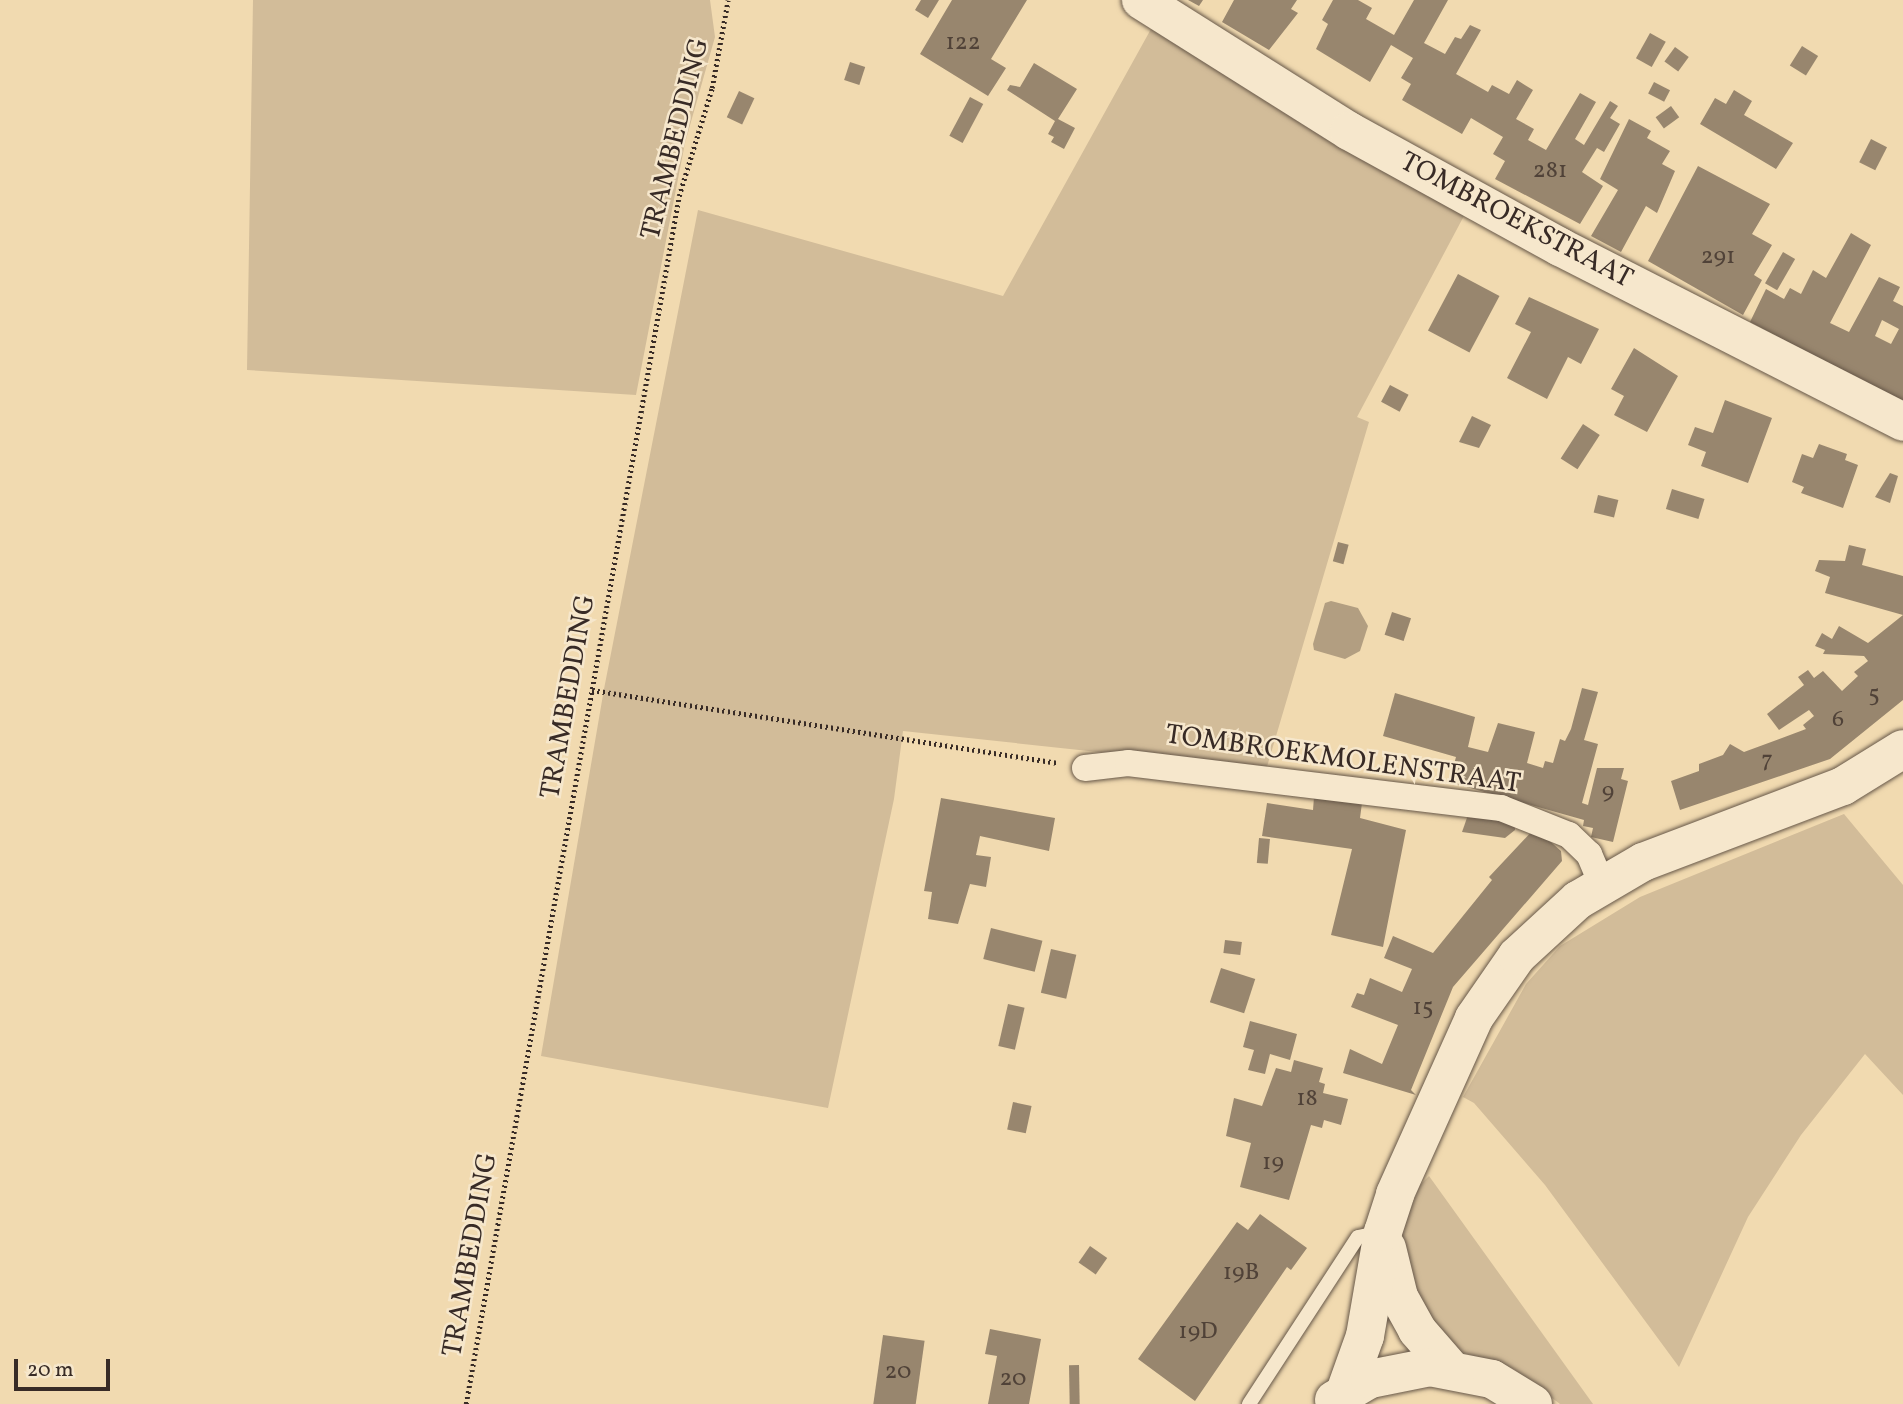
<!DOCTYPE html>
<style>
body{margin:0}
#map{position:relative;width:1903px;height:1404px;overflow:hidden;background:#f1dab0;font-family:Vollkorn,serif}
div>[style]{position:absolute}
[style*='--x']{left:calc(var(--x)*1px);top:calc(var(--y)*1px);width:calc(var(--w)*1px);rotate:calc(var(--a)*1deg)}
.green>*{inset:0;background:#d2bc99}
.water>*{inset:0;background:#b29e81}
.building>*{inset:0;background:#98866e;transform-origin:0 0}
.path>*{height:4.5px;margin-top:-2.25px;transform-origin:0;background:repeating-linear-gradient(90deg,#382b26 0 2px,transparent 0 5.5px)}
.roads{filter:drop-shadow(0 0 2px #665748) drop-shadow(0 0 2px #665748)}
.lane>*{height:14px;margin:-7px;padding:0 7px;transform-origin:7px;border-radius:7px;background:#f6e7cc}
.street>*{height:26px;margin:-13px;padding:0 13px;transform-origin:13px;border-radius:13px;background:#f6e7cc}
.secondary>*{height:38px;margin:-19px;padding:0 19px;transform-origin:19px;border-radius:19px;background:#f6e7cc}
span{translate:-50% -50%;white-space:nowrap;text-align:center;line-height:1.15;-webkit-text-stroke:5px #f6e7cc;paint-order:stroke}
.number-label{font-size:24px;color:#504238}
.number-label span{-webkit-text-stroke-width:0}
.street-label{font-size:28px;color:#382b26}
.scale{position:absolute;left:14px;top:1359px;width:96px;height:32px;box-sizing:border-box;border:4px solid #382b26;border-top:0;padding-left:9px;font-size:21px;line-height:24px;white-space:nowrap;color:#382b26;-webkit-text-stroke:5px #f6e7cc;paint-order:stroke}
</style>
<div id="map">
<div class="green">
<div style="clip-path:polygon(253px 0,710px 0,715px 37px,685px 143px,636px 395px,247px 370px)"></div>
<div style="clip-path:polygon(1151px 29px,1465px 214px,1357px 417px,1369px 422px,1266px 770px,903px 731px,894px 799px,828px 1108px,541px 1056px,604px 689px,698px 210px,1003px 296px)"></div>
<div style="clip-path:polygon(1844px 814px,1903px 885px,1903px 1095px,1865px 1054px,1801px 1135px,1748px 1217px,1679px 1367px,1545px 1185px,1474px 1103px,1463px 1097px,1526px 984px,1560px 946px,1640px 897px)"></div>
<div style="clip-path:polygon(1429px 1176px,1593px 1404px,1560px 1404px,1514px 1369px,1452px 1349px,1435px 1335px,1404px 1269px,1402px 1230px,1420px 1185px)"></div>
</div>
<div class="water">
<div style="clip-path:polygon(1331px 601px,1358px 608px,1368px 626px,1360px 651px,1345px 659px,1314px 650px,1313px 644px,1325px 603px)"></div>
</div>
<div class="building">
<div style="clip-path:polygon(921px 0,939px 0,928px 18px,915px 10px)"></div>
<div style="clip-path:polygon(952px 0,1027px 0,991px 59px,1006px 68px,988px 96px,920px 54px)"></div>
<div style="clip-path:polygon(1188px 0,1203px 0,1199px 6px)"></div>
<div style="clip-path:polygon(1234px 0,1297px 0,1291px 9px,1298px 13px,1269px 50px,1222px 22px)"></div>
<div style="clip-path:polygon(1333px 0,1358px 0,1372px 8px,1366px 19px,1394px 35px,1414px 0,1448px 0,1424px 43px,1445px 54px,1455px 37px,1461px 39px,1470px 25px,1481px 30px,1456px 74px,1488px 92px,1492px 85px,1509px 94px,1517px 80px,1533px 90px,1516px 119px,1534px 129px,1528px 140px,1546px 150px,1580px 93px,1596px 102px,1575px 139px,1584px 145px,1610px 101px,1618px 106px,1610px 118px,1620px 124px,1604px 152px,1597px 148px,1582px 172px,1603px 186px,1580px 224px,1495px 179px,1505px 161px,1493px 154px,1503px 137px,1471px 118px,1462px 134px,1402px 100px,1411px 84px,1401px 78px,1413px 58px,1391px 45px,1370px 82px,1316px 49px,1328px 24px,1322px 20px)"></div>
<div style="left:1650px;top:33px;width:18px;height:29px;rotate:29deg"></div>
<div style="left:1802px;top:46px;width:19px;height:23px;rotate:32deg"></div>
<div style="left:1675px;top:47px;width:17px;height:18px;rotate:36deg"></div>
<div style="left:850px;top:62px;width:16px;height:19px;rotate:18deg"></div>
<div style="clip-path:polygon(1034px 63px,1077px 89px,1058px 119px,1075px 128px,1064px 149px,1051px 142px,1054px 137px,1048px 134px,1055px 121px,1007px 90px,1010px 85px,1020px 87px)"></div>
<div style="left:1654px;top:82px;width:18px;height:13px;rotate:27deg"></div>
<div style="clip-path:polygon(1734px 90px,1752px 101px,1744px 115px,1793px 143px,1776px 169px,1700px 124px,1715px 98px,1726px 104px)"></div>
<div style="left:739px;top:91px;width:17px;height:29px;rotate:25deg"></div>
<div style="left:970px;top:97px;width:15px;height:44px;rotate:28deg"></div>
<div style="left:1671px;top:106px;width:14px;height:19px;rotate:54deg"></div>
<div style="clip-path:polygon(1629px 119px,1651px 131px,1647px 138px,1670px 151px,1662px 164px,1675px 171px,1657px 213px,1646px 206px,1621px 252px,1591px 236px,1618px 190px,1600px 179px)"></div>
<div style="left:1871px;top:139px;width:18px;height:26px;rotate:27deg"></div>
<div style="clip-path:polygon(1698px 166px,1770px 204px,1752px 234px,1772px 245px,1754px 275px,1762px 280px,1743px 315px,1648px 261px)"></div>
<div style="clip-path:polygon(evenodd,1851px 233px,1871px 245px,1830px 323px,1849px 332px,1879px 277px,1900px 287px,1893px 301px,1903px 306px,1903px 402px,1750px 322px,1766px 289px,1784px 299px,1790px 288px,1801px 294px,1813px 270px,1826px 278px,1851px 233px,1882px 320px,1899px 329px,1891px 344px,1875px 336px,1882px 320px)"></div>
<div style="left:1783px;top:252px;width:14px;height:36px;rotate:30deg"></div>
<div style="left:1458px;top:274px;width:47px;height:64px;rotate:28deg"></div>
<div style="clip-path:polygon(1529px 297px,1599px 329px,1581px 364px,1568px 357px,1547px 399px,1507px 378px,1531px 332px,1515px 324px)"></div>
<div style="clip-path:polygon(1634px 348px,1678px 376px,1647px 432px,1614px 415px,1624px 396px,1611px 389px)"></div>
<div style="left:1390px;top:385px;width:21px;height:19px;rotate:28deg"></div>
<div style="clip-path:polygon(1725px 400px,1772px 418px,1748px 483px,1701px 466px,1706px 452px,1688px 445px,1695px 427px,1713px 433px)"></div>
<div style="clip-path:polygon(1472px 416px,1491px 425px,1479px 448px,1459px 442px)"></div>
<div style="left:1583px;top:424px;width:20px;height:41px;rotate:33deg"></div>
<div style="clip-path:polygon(1819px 444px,1847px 454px,1845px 460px,1858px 465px,1843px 508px,1801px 493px,1804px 487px,1792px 482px,1802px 454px,1813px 458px)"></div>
<div style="clip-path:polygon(1890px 473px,1898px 476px,1890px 503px,1875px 497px)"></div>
<div style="left:1672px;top:489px;width:34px;height:21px;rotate:17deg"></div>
<div style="left:1598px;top:495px;width:21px;height:18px;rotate:14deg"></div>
<div style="left:1338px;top:542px;width:11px;height:20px;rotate:15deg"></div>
<div style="clip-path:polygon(1849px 545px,1866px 549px,1862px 565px,1903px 576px,1903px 700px,1830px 759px,1680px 810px,1671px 781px,1699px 771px,1699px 764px,1723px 755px,1730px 744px,1744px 752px,1806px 729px,1803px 725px,1814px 716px,1809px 710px,1779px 730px,1767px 714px,1804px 685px,1798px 677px,1808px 670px,1814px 678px,1823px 671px,1842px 691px,1858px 676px,1854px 672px,1868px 661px,1864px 656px,1823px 654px,1825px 650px,1815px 646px,1822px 633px,1832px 639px,1839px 626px,1868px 643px,1903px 615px,1825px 593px,1830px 577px,1815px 571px,1819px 560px,1845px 561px)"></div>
<div style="left:1392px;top:612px;width:20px;height:24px;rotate:18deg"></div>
<div style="clip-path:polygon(1582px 688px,1598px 692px,1584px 740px,1598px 744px,1582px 803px,1588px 805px,1597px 768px,1624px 768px,1621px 779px,1628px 781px,1613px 842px,1591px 837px,1593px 828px,1583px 826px,1584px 820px,1449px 782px,1456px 757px,1383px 736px,1395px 693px,1475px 717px,1468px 747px,1488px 752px,1498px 723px,1535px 732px,1527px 763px,1543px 768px,1545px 761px,1553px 763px,1560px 739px,1565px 741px,1571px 729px)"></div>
<div style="clip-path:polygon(1314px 797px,1362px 803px,1360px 818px,1406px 830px,1383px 947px,1331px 935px,1352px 849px,1262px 836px,1267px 803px,1313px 810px)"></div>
<div style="clip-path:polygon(941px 798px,1055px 818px,1049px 851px,980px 836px,976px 855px,991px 857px,986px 887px,970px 884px,958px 924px,928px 919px,932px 892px,924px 891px)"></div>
<div style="clip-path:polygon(1468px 815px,1515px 821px,1515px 830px,1505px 838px,1462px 832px)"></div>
<div style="clip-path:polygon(1535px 828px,1561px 851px,1562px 861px,1453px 987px,1411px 1090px,1416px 1095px,1343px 1073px,1350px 1049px,1382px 1064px,1398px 1025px,1351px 1007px,1357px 993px,1364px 995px,1370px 978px,1402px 992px,1412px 969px,1384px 958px,1393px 936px,1433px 953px,1492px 880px,1489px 877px)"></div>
<div style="left:1259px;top:838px;width:11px;height:25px;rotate:5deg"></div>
<div style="left:991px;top:928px;width:53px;height:32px;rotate:14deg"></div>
<div style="left:1225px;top:940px;width:17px;height:13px;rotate:7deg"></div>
<div style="left:1051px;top:949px;width:26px;height:45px;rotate:13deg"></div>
<div style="left:1221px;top:968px;width:36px;height:36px;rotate:18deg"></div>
<div style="left:1008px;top:1004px;width:17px;height:43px;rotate:13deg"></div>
<div style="clip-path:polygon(1250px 1021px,1297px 1034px,1290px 1060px,1270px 1054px,1265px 1074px,1248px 1070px,1254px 1050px,1243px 1047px)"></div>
<div style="clip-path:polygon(1294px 1060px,1323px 1068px,1319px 1082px,1325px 1084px,1323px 1093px,1348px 1099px,1341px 1125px,1324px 1120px,1322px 1128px,1311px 1125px,1289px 1200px,1240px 1187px,1251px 1143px,1226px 1136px,1234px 1098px,1262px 1106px,1276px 1068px,1291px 1072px)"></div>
<div style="left:1013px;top:1102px;width:19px;height:28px;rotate:12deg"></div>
<div style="clip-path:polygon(1260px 1214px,1307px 1248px,1291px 1270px,1287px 1267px,1195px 1401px,1138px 1359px,1237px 1222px,1248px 1230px)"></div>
<div style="left:1090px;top:1246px;width:21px;height:20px;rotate:35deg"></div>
<div style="clip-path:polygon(990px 1329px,1041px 1339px,1029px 1404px,988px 1404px,997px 1356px,985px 1354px)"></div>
<div style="left:883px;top:1335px;width:42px;height:70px;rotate:8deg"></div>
<div style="left:1079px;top:1365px;width:39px;height:10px;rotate:89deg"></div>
</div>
<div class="path">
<div style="--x:592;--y:690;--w:472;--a:8.9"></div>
<div style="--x:466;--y:1404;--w:1227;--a:-80"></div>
<div style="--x:679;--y:196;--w:113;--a:-73"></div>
<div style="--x:712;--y:88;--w:89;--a:-79.7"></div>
</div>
<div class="roads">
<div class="lane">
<div style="--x:1249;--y:1404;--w:199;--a:-56.9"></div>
<div style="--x:1358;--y:1237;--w:25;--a:-12"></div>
</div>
<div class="street">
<div style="--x:1085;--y:768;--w:43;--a:-6.6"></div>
<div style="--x:1128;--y:763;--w:376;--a:6.9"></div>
<div style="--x:1501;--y:808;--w:73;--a:21.7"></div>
<div style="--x:1569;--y:835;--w:28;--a:44"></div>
<div style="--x:1589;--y:854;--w:33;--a:67"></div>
</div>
<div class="secondary">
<div style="--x:1141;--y:0;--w:246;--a:32.2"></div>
<div style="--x:1349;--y:131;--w:241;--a:28.8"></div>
<div style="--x:1560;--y:247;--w:385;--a:27"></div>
<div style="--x:1387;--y:1248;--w:50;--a:76.2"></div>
<div style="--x:1399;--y:1297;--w:38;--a:61"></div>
<div style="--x:1417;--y:1330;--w:50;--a:49"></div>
<div style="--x:1345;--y:1392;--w:59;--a:-70.3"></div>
<div style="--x:1365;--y:1336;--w:106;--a:-80.2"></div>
<div style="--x:1383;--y:1232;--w:40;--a:-72"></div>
<div style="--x:1395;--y:1194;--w:193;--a:-65.8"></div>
<div style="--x:1474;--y:1018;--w:75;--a:-55.3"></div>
<div style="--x:1517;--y:956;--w:83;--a:-42.6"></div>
<div style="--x:1578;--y:900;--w:75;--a:-30.3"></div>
<div style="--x:1643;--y:862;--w:214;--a:-20.8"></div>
<div style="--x:1843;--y:786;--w:70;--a:-31.7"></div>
<div style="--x:1334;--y:1400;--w:42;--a:-30.3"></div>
<div style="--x:1370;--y:1379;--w:61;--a:-11.3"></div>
<div style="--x:1430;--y:1367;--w:63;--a:11"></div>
<div style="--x:1492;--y:1379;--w:48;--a:31.4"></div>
</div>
</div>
<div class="number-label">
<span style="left:963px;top:44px">122</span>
<span style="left:1550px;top:172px">281</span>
<span style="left:1718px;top:258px">291</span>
<span style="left:1874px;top:696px">5</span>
<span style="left:1838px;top:721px">6</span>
<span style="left:1767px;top:762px">7</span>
<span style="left:1608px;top:793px">9</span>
<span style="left:1423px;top:1009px">15</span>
<span style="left:1307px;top:1100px">18</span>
<span style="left:1273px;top:1164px">19</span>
<span style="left:1241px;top:1274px">19B</span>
<span style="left:1198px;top:1333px">19D</span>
<span style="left:898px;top:1373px">20</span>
<span style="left:1013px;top:1380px">20</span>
</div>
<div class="street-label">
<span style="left:676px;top:139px;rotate:-76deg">TRAMBEDDING</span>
<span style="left:1516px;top:221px;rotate:28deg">TOMBROEKSTRAAT</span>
<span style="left:569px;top:697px;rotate:-80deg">TRAMBEDDING</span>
<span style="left:1343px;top:760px;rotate:8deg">TOMBROEKMOLENSTRAAT</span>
<span style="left:471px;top:1255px;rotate:-80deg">TRAMBEDDING</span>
</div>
<div class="scale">20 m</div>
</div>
